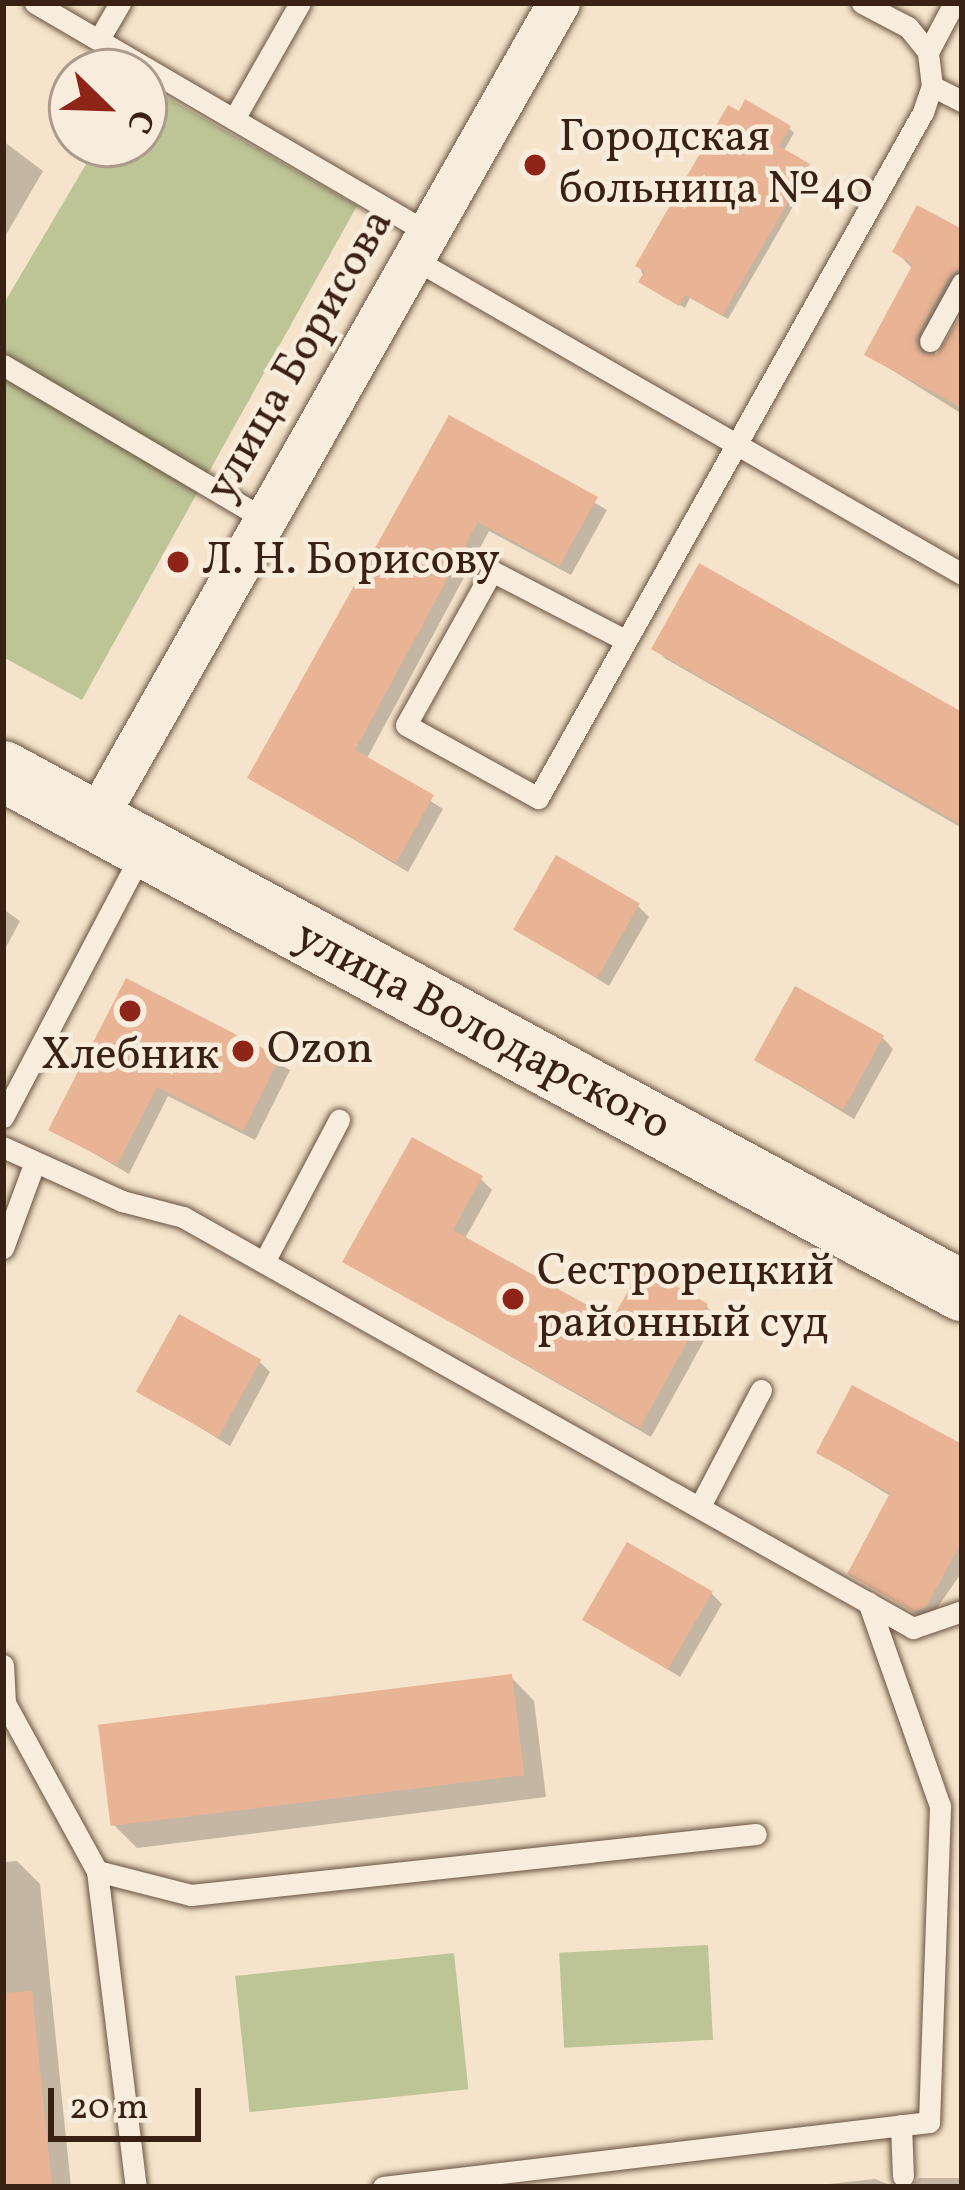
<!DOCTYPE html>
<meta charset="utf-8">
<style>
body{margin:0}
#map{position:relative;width:965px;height:2190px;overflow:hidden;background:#f5e4cb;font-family:Vollkorn,serif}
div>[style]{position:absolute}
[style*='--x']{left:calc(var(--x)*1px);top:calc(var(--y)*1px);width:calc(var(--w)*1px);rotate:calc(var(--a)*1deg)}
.green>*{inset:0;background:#bdc496;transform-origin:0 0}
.shadow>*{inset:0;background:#0003}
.building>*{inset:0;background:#e8b495;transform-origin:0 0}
.roads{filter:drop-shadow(0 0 3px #685241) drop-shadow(0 0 3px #685241)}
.lane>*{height:21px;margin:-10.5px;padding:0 10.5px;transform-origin:10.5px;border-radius:10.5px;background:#f8eddd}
.street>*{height:42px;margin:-21px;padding:0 21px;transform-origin:21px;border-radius:21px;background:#f8eddd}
.secondary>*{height:60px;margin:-30px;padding:0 30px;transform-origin:30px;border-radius:30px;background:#f8eddd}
.dots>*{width:33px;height:33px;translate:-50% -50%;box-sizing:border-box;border:6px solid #f8eddd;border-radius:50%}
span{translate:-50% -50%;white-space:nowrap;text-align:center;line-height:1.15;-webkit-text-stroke:9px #f8eddd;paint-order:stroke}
.poi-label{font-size:45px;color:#392113}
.left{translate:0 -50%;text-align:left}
.street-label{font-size:45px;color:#392113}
.frame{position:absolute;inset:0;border:6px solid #392113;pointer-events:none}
.north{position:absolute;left:48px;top:48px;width:120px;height:120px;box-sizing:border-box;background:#f8eddd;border:3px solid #ac9b8c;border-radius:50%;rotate:113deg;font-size:33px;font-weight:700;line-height:48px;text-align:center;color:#392113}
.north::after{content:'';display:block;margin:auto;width:42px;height:54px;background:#8f2418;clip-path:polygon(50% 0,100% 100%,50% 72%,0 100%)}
.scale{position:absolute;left:48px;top:2088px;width:153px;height:54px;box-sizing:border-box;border:6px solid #392113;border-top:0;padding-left:15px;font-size:36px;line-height:42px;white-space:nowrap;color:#392113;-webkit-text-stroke:9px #f8eddd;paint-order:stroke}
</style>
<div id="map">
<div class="green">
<div style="clip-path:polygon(144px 84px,357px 206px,82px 700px,3px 657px,3px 305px,98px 144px,144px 144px)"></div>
<div style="left:708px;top:1945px;width:95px;height:149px;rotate:87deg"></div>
<div style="left:454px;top:1953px;width:137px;height:220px;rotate:84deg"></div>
</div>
<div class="shadow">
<div style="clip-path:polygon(789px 128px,794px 133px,783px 152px,813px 172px,728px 319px,690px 298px,685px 308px,647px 286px,639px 265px)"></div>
<div style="clip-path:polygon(3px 141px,43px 171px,3px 240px)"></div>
<div style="clip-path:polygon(962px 233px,962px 304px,934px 355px,944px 352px,962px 320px,962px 414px,868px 355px,914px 270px,896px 252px)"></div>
<div style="clip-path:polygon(451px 419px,607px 510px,571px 575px,489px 531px,366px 760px,443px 809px,408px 872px,251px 778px)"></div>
<div style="clip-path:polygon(655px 648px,962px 715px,962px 828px,666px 659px)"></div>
<div style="clip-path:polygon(638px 906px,649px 917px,609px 986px,517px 929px)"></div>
<div style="clip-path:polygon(3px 909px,20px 921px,3px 953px)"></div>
<div style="clip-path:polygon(127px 982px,290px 1070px,255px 1140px,168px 1096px,129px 1174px,52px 1129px)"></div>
<div style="clip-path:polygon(882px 1037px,893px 1049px,854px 1119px,758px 1061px)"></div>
<div style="clip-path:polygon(481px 1179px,492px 1190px,464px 1240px,613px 1323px,706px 1306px,717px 1317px,651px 1437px,346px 1262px)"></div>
<div style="clip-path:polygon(259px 1361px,270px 1372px,230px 1446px,140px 1391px)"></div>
<div style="clip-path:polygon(962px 1447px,962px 1572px,928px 1621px,851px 1573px,892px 1497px,819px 1453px)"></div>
<div style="clip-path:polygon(711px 1593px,722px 1604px,680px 1677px,587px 1620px)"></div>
<div style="clip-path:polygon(511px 1677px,534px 1701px,546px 1797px,137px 1848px,113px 1824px)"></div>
<div style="clip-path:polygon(17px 1861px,40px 1884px,71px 2187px,3px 2187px,3px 1862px)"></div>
<div style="clip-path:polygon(919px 2178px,962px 2178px,962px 2187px,911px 2187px)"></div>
<div style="clip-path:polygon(875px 2179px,895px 2187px,802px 2187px)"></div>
</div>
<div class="building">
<div style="clip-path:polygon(745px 99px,791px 126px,779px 146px,810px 164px,722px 316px,685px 295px,679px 306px,638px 282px,645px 271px,635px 266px,728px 105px,739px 111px)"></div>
<div style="clip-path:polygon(917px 205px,962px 229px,962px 268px,949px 276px,915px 340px,922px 353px,937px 354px,962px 314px,962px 408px,864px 355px,913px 264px,892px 252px)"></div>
<div style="clip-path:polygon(449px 415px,598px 497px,559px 566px,478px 522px,355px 750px,434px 795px,396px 863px,247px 778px)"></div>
<div style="clip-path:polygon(699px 563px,962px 712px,962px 825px,651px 649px)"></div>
<div style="left:556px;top:855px;width:97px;height:86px;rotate:30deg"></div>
<div style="clip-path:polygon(126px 978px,280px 1057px,243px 1131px,157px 1087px,117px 1165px,48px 1130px)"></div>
<div style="left:795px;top:986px;width:102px;height:85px;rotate:29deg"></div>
<div style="clip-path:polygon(412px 1137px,483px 1176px,453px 1230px,612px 1319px,642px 1267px,708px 1304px,640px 1428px,342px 1262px)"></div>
<div style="left:179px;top:1314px;width:94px;height:89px;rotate:29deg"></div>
<div style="clip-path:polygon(852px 1385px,962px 1444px,962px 1541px,926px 1607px,914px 1612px,847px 1574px,890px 1493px,816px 1453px)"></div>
<div style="left:627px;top:1542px;width:99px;height:90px;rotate:30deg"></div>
<div style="left:512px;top:1674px;width:102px;height:417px;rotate:83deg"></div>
<div style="clip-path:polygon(32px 1991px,52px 2187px,3px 2187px,3px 1993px)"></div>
</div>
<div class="roads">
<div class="lane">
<div style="--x:35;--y:3;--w:456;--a:30.3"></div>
<div style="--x:862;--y:3;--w:52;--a:27.6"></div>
<div style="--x:908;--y:27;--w:32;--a:51"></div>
<div style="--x:99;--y:39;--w:42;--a:-59.7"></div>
<div style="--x:932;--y:86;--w:34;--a:27"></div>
<div style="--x:234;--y:119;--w:133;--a:-60.4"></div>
<div style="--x:414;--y:259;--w:632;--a:29.89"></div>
<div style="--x:930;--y:341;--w:66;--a:-61.1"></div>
<div style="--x:3;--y:365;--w:305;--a:30.5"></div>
<div style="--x:623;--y:639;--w:148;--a:-152.6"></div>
<div style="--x:492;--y:571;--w:176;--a:119.2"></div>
<div style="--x:406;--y:725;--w:151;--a:28.9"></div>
<div style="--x:538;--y:798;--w:787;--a:-60.7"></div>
<div style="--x:923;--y:112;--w:28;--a:-71"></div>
<div style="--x:932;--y:86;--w:34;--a:-97"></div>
<div style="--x:928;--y:52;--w:55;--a:-62"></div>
<div style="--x:3;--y:1117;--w:299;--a:-62.3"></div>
<div style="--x:3;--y:1147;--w:131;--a:24.4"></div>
<div style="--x:122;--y:1201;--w:63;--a:14.7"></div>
<div style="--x:183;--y:1217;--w:838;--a:29.38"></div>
<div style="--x:913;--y:1628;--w:52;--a:-19.1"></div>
<div style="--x:3;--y:1248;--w:90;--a:-69.7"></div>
<div style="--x:264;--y:1262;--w:161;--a:-62.2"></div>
<div style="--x:700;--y:1506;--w:131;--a:-62.3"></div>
<div style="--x:3;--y:1665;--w:38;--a:87"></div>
<div style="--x:5;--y:1703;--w:192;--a:61.3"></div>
<div style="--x:97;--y:1871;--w:318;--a:83"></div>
<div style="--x:97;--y:1871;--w:97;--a:14.3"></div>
<div style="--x:191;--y:1895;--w:568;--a:-6.16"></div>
<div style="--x:901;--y:2125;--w:51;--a:87.8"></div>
<div style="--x:383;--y:2187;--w:550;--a:-6.79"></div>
<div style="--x:929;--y:2122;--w:316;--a:-88"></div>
<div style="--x:940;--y:1806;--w:216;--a:-109.4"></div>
</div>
<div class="street">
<div style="--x:95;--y:821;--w:940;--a:-60.44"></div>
</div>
<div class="secondary">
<div style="--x:3;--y:771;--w:1091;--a:28.47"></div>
</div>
</div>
<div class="dots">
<div style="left:535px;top:165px;background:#8f2418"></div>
<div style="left:178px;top:562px;background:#8f2418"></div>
<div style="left:130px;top:1011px;background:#8f2418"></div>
<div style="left:243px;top:1051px;background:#8f2418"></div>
<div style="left:513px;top:1299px;background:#8f2418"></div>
</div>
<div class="poi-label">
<span class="left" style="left:559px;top:165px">Городская<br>больница №40</span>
<span class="left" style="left:202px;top:562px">Л. Н. Борисову</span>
<span class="left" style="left:267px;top:1051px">Ozon</span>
<span style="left:130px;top:1057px">Хлебник</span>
<span class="left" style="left:537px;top:1299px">Сестрорецкий<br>районный суд</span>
</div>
<div class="street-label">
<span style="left:301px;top:356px;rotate:-60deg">улица Борисова</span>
<span style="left:482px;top:1032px;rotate:28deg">улица Володарского</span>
</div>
<div class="frame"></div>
<div class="north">С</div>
<div class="scale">20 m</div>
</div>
